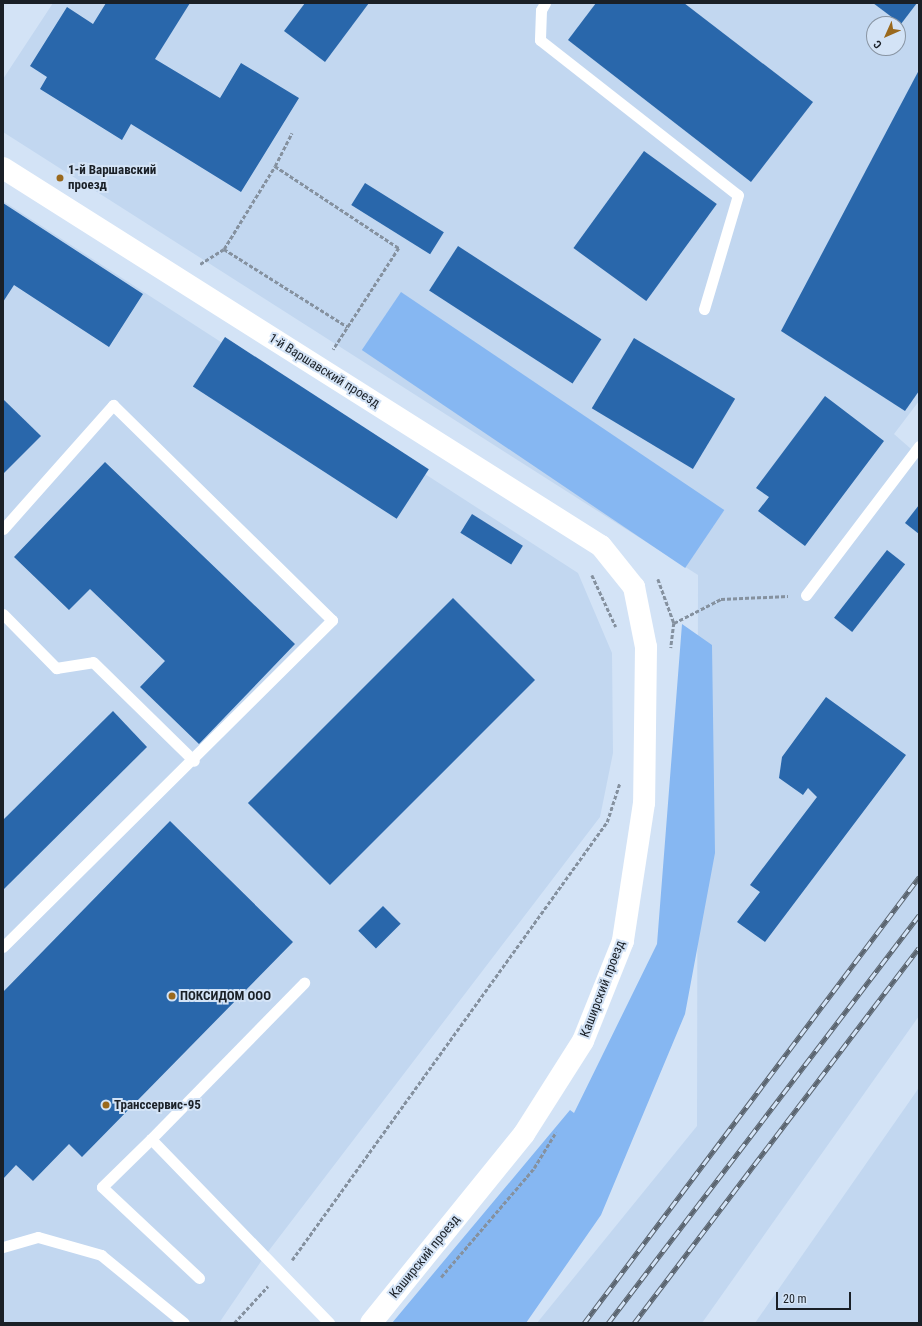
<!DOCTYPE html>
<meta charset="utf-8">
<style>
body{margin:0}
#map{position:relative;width:922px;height:1326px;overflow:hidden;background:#d3e3f6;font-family:"Roboto Condensed",sans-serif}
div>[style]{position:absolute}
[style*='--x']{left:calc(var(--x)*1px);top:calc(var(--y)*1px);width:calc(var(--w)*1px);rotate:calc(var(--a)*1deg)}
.built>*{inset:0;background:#c2d7f0}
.forest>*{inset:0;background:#86b7f2;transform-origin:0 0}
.building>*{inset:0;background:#2967ab;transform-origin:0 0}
.path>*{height:2.5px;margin-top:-1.25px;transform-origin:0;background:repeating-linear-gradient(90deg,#85919f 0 4px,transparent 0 6px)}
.lane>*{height:11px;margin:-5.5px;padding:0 5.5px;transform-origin:5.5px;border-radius:5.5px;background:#fff}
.street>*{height:22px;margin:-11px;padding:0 11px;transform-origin:11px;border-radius:11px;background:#fff}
.rail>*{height:4.5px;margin-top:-2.25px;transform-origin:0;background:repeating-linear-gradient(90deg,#d3e3f6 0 9px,#5a646f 0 18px);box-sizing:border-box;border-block:1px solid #5a646f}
.dots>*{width:11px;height:11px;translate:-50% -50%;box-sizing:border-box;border:2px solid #d3e3f6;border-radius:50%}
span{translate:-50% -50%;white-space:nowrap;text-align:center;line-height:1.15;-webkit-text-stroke:4px #d3e3f6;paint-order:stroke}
.poi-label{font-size:13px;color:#1a2027;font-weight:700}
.left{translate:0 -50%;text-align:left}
.street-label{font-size:13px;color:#1a2027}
.frame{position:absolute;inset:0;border:4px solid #1a2027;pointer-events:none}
.north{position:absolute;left:866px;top:16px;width:40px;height:40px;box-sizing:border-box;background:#d3e3f6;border:1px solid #8995a3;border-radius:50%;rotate:225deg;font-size:11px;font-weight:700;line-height:16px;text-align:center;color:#1a2027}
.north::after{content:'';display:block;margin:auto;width:14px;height:18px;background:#9a691d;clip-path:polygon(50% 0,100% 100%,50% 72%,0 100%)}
.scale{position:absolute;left:776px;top:1292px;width:75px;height:18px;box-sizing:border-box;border:2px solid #1a2027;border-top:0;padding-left:5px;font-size:12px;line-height:14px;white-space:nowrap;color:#1a2027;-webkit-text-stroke:3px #d3e3f6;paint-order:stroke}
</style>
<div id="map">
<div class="built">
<div style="clip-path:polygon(evenodd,53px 3px,919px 3px,919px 401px,894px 434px,919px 456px,919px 1016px,702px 1323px,537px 1323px,697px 1126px,698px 575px,3px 132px,3px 79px,53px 3px,874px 24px,898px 24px,898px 48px,874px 48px,874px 24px)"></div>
<div style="clip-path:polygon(3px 201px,578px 573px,612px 653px,613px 753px,600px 817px,264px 1257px,219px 1323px,3px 1323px)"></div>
<div style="clip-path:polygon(919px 1087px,919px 1323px,755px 1323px,916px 1092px)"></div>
</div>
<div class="forest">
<div style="left:401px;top:292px;width:390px;height:70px;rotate:34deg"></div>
<div style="clip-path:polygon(682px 624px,712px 645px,715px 853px,685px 1014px,601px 1215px,526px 1323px,392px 1323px,570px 1110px,574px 1113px,657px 944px)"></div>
</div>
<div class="building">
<div style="clip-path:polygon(106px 3px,190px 3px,155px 59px,220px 98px,241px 63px,299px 98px,241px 192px,131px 124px,122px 140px,40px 89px,47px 77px,30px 66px,67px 7px,93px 24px)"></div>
<div style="clip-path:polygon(305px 3px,369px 3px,325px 62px,284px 31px)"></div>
<div style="clip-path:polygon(596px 3px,684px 3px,813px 102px,751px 182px,568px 40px)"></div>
<div style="clip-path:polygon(873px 3px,917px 3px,901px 24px)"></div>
<div style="clip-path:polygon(919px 70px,919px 391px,905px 411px,781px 331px)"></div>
<div style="left:644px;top:151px;width:90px;height:120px;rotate:36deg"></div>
<div style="left:365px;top:183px;width:93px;height:26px;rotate:32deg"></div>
<div style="clip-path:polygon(3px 203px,143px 294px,109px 347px,14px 285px,3px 302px)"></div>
<div style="left:458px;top:246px;width:171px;height:53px;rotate:33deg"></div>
<div style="left:225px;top:337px;width:243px;height:59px;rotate:33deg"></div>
<div style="left:634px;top:338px;width:118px;height:82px;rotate:31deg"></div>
<div style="clip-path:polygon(825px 396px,884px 441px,805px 546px,758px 511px,769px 497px,756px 488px)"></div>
<div style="clip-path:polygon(3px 399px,41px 436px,3px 474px)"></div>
<div style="clip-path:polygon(105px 462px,295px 644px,199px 744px,140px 687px,165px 661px,90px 589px,69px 610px,14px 557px)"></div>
<div style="clip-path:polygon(919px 505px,919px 534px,905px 523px)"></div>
<div style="left:472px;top:514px;width:60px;height:22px;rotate:32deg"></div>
<div style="left:887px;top:550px;width:23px;height:86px;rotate:38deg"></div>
<div style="left:453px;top:598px;width:116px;height:290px;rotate:45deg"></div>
<div style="clip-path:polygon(826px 697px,906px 755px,765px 942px,737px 922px,760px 892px,750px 885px,817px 797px,808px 788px,803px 795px,779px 778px,782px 757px)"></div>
<div style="clip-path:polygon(113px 711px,147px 747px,3px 890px,3px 820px)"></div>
<div style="clip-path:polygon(170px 821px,293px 942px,82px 1157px,69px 1144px,33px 1181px,16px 1165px,3px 1179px,3px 992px)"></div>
<div style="left:383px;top:906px;width:25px;height:35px;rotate:45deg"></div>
</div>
<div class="path">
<div style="--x:275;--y:166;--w:37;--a:-63"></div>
<div style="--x:224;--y:249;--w:146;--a:32.2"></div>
<div style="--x:200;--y:264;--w:28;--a:-32"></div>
<div style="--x:224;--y:249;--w:97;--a:-58.4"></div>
<div style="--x:275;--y:166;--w:149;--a:33.5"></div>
<div style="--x:399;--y:248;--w:121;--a:122.9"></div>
<div style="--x:592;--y:575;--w:57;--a:65.2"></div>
<div style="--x:658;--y:579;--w:47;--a:70"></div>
<div style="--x:674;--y:623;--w:25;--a:97"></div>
<div style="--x:674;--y:623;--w:53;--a:-27.1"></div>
<div style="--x:721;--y:599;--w:67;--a:-2.6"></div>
<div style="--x:292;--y:1260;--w:540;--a:-54.28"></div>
<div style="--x:607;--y:822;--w:40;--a:-72"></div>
<div style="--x:441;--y:1277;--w:143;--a:-49.5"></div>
<div style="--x:534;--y:1168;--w:42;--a:-58.6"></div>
<div style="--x:234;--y:1323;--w:50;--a:-47.4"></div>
</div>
<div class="lane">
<div style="--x:545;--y:3;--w:8;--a:120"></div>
<div style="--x:541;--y:10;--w:30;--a:92"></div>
<div style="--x:540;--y:40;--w:251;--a:38.1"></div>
<div style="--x:738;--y:195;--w:119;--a:106.6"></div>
<div style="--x:3;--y:529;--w:166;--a:-48.4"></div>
<div style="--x:113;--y:405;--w:307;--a:44.5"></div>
<div style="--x:332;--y:620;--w:464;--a:135.2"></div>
<div style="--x:806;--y:595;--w:187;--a:-52.8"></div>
<div style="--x:3;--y:614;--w:76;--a:45.5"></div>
<div style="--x:56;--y:668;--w:37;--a:-9"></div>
<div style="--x:93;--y:662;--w:141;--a:44.4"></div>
<div style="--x:151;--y:1139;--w:219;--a:-45.6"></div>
<div style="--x:3;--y:1247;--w:36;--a:-16"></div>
<div style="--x:38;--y:1237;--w:66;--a:15.9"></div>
<div style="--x:101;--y:1255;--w:107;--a:39.3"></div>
<div style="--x:199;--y:1278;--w:133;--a:-136.8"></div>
<div style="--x:102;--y:1187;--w:69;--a:-44.4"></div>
<div style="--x:151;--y:1139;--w:256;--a:45.9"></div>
</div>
<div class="street">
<div style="--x:3;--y:168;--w:707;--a:32.3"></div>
<div style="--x:601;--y:546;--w:53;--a:51.2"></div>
<div style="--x:634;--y:587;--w:61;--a:78.7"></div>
<div style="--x:646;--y:647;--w:156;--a:90.7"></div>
<div style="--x:644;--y:803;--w:140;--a:98.7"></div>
<div style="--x:623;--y:941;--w:108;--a:111.8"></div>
<div style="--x:583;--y:1041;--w:110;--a:122.4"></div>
<div style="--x:524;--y:1134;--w:243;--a:129"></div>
</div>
<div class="rail">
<div style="--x:584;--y:1323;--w:558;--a:-53.09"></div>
<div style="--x:608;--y:1323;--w:513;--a:-52.68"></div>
<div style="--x:634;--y:1323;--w:471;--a:-52.8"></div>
</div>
<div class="dots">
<div style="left:60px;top:178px;background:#9a691d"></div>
<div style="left:172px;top:996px;background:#9a691d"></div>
<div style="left:106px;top:1105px;background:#9a691d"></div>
</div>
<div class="poi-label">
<span class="left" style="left:68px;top:178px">1-й Варшавский<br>проезд</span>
<span class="left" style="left:180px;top:996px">ПОКСИДОМ ООО</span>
<span class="left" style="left:114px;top:1105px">Транссервис-95</span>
</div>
<div class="street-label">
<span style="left:324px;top:371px;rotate:32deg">1-й Варшавский проезд</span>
<span style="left:603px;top:989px;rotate:-69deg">Каширский проезд</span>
<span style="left:425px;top:1257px;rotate:-51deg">Каширский проезд</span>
</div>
<div class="frame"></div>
<div class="north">С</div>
<div class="scale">20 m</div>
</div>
